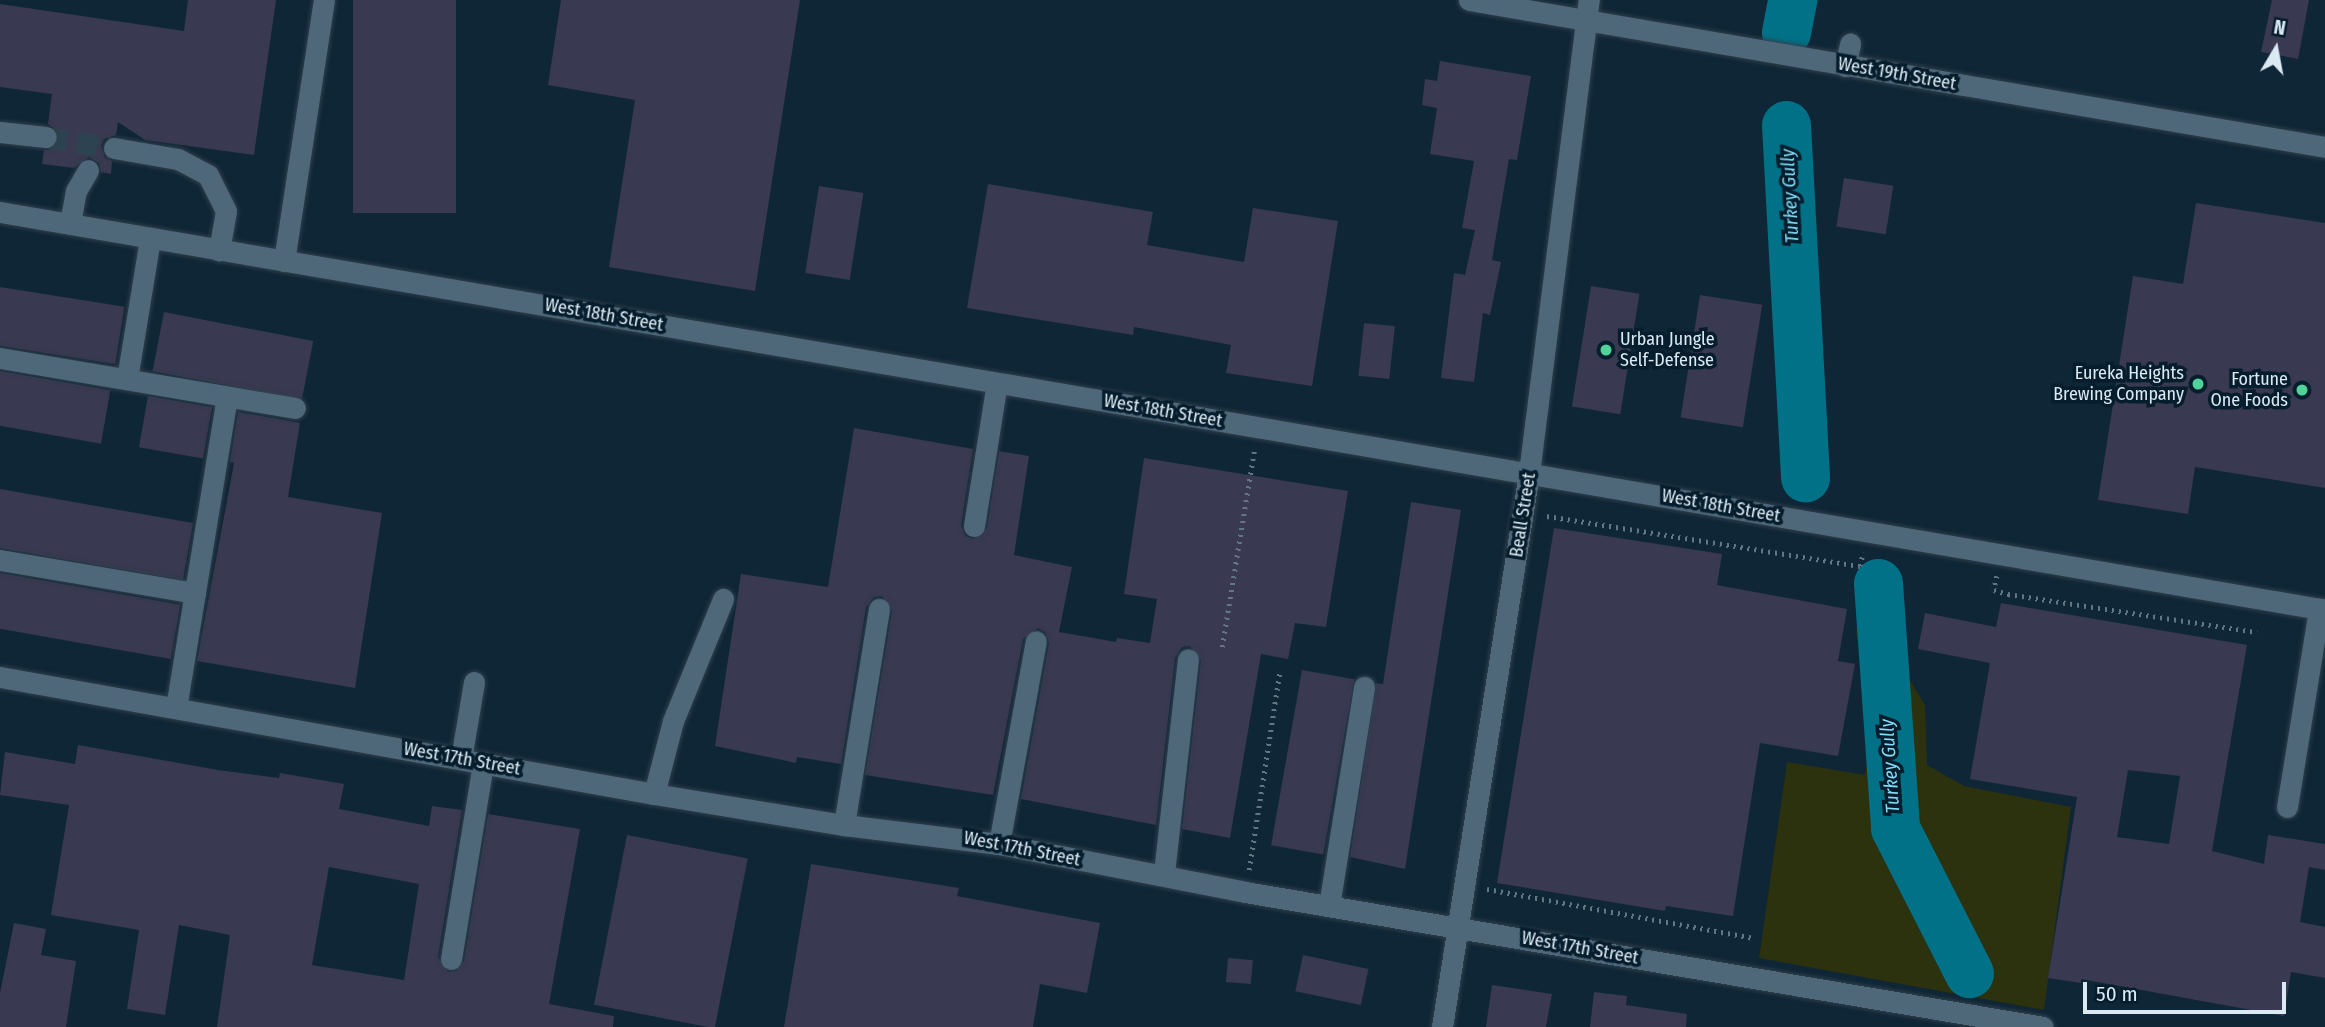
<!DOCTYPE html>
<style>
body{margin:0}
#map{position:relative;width:2325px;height:1027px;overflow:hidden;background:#0f2636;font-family:"Fira Sans Condensed",sans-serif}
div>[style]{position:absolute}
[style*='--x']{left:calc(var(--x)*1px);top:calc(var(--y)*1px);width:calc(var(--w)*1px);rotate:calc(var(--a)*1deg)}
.green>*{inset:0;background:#2c310e}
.river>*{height:49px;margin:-24.5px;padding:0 24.5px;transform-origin:24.5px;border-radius:24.5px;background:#007187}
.building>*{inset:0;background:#393951;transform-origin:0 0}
.minor-tunnel>*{height:21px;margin-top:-10.5px;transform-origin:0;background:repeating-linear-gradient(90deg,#2e4352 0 21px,transparent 0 31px)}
.path>*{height:4.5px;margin-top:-2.25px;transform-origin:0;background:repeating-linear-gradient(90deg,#637683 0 2px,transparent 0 7px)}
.roads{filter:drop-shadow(0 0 2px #303f4c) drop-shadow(0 0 2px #303f4c)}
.minor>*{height:21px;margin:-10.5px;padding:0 10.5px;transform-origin:10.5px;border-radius:10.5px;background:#4e687a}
.dots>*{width:19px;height:19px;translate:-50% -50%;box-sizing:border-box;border:4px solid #051d2c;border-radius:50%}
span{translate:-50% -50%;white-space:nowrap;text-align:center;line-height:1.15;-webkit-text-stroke:7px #051d2c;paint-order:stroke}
.street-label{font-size:18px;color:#dbe9f3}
.poi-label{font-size:18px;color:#dbe9f3}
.left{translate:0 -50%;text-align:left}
.right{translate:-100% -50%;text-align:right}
.water-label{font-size:19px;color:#7fdef8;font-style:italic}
.north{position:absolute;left:2241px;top:14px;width:70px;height:70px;-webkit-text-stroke:5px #051d2c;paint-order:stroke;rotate:10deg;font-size:19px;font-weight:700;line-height:28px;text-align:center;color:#dbe9f3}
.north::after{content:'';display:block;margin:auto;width:24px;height:32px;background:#dbe9f3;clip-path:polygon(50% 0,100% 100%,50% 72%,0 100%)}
.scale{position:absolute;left:2083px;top:982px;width:203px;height:32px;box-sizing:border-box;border:4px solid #dbe9f3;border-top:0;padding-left:9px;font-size:21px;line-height:24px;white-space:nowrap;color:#dbe9f3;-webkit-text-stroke:5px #051d2c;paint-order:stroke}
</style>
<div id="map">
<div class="green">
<div style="clip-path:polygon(1867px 573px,1900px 580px,1896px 657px,1925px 705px,1927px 765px,1964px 786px,2071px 807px,2044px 1010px,1759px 958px,1787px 762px,1865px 775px,1878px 704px,1856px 633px)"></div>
</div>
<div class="river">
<div style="--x:1786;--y:32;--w:33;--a:-79"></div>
<div style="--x:1786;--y:125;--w:353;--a:86.9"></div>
<div style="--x:1878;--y:583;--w:246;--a:86"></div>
<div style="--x:1895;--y:828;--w:163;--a:63"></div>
</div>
<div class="building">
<div style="clip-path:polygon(188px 0,276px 0,254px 155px,145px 140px,118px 122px,116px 135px,104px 139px,101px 146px,105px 158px,112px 161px,111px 174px,101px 172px,99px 163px,89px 157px,74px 168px,42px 164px,44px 150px,52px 149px,59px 139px,58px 131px,48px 124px,52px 94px,0 87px,0 4px,184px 31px)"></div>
<div style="left:353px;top:0;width:103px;height:213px"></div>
<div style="clip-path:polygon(561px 0,800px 0,755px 291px,609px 267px,635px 100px,548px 85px)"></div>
<div style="clip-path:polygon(2272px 0,2309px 0,2298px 59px,2261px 52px)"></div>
<div style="clip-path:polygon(1440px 61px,1531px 76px,1517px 160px,1509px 159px,1492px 260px,1501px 262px,1490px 315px,1483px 313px,1474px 382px,1441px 378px,1454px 273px,1465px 275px,1475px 230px,1462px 228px,1474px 161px,1430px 154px,1437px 108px,1422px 105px,1425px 79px,1437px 81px)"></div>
<div style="left:1844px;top:178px;width:50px;height:49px;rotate:9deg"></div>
<div style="clip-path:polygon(988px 184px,1153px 212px,1147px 245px,1244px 262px,1253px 208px,1338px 221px,1312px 386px,1226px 373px,1231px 345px,1134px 327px,1133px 335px,967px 308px)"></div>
<div style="left:819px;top:186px;width:45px;height:88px;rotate:9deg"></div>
<div style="clip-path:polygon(2196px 203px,2325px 223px,2325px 488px,2195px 467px,2188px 514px,2098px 500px,2133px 276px,2183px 284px)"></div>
<div style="left:1591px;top:286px;width:49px;height:122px;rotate:9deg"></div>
<div style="left:0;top:287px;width:126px;height:58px;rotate:9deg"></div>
<div style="left:1700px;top:295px;width:63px;height:124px;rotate:9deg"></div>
<div style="left:164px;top:312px;width:152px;height:60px;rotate:11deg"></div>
<div style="left:1364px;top:323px;width:31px;height:53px;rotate:6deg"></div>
<div style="left:0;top:371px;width:112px;height:54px;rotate:10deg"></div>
<div style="left:148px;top:396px;width:65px;height:52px;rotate:10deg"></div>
<div style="clip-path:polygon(238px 412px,300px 423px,288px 497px,382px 513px,355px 688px,197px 661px,234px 463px,230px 462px)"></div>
<div style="clip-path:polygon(854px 428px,973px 449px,961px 525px,965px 536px,973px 539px,987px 528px,999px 451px,1029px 456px,1014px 555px,1072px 567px,1059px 632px,1116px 642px,1117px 638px,1150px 643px,1157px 599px,1124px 594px,1144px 458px,1348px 491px,1326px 627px,1295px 623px,1288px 659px,1261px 654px,1230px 838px,1182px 829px,1201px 660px,1190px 646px,1182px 647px,1175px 658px,1156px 825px,1021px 799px,1049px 643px,1045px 632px,1038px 628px,1023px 639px,993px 795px,865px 775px,892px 611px,882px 596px,874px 597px,866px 607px,841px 764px,797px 757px,796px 763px,715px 746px,741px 574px,828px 587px)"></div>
<div style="left:0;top:489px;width:196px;height:58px;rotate:10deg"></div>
<div style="clip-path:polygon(1411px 502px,1461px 510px,1405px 869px,1350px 857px,1376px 683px,1383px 684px)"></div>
<div style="clip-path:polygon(1554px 528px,1722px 554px,1717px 585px,1847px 609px,1838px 661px,1855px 664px,1838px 756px,1760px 743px,1733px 916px,1666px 906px,1665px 911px,1497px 883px)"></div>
<div style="left:0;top:573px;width:183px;height:55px;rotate:10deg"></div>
<div style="clip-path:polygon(evenodd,2001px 603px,2247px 645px,2212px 851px,2264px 864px,2268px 835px,2325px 844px,2325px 870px,2309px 867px,2300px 922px,2325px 927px,2325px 978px,2291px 972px,2284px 1016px,2081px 979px,2081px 983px,2048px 978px,2077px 797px,1970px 779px,1990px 663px,1918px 649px,1925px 613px,1996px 627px,2001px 603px,2128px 770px,2180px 776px,2169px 844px,2117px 837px,2128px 770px)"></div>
<div style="left:1302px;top:670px;width:53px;height:178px;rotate:10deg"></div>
<div style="clip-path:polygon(evenodd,78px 745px,218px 770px,279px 778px,280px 773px,344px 784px,339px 809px,429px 826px,432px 806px,462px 810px,438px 957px,448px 972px,456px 971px,464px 961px,488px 814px,580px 829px,549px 1004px,614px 1016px,613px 1027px,217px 1027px,230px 935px,179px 925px,165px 1015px,127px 1009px,139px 930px,51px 915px,69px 805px,0 795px,5px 752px,75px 764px,78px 745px,329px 867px,419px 884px,404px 980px,312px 965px,329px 867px)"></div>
<div style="left:627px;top:835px;width:123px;height:173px;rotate:11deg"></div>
<div style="clip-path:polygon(811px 864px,959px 888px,957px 896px,1100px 923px,1087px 993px,1040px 984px,1033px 1027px,784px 1027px)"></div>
<div style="clip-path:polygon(14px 923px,46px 929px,41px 955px,76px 961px,66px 1027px,0 1027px,0 993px)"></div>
<div style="left:1303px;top:955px;width:67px;height:37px;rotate:12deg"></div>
<div style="left:1228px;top:958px;width:25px;height:24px;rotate:5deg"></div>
<div style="clip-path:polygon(1492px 985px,1552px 994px,1546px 1027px,1486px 1027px)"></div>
<div style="clip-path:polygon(1594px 992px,1627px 996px,1626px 1005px,1687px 1014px,1686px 1027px,1590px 1027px)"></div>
</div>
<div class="minor-tunnel">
<div style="--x:46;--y:137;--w:69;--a:9.2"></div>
</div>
<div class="path">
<div style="--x:1547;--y:516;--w:317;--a:9.1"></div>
<div style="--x:1860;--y:566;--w:14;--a:-78"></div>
<div style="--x:1997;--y:576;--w:14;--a:102"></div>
<div style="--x:1994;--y:590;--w:15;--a:16"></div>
<div style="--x:2008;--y:594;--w:252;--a:8.7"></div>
<div style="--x:1222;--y:647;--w:199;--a:-80.7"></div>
<div style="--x:1249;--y:870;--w:202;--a:-81.2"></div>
<div style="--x:1487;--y:889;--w:270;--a:10.4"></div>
</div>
<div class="roads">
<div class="minor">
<div style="--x:1469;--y:0;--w:869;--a:9.74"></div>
<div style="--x:1845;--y:66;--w:23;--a:-77"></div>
<div style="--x:0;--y:132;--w:46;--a:6.2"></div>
<div style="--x:114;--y:148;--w:65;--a:9.8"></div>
<div style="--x:178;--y:159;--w:34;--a:28"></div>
<div style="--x:208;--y:175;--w:40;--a:63.4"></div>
<div style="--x:226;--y:211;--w:40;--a:100"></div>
<div style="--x:0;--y:212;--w:2359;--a:9.71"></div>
<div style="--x:70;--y:224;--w:34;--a:-80"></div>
<div style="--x:76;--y:191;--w:24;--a:-60"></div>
<div style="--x:284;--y:261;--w:264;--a:-81.3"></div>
<div style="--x:0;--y:358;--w:299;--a:9.6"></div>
<div style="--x:127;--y:379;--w:143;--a:-80.7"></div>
<div style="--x:974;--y:526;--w:145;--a:-80.9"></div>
<div style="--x:0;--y:560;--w:198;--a:9.6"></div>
<div style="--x:0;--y:677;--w:664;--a:10.14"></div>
<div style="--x:654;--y:794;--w:193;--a:9.3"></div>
<div style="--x:844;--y:825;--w:156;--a:7"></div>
<div style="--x:999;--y:844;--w:251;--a:11"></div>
<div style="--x:1245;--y:892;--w:809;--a:9.6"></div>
<div style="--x:176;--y:708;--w:315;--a:-80.7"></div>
<div style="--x:461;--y:759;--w:78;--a:-80.4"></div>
<div style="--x:654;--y:794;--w:75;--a:-75.4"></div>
<div style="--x:673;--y:721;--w:132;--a:-67.7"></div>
<div style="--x:2287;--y:807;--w:201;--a:-80.8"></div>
<div style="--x:844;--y:825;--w:219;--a:-80.8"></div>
<div style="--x:999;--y:844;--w:206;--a:-79.7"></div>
<div style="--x:1164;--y:873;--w:215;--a:-83.6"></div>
<div style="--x:1329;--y:906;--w:222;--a:-80.9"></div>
<div style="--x:451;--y:959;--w:199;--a:-80.7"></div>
<div style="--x:1442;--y:1027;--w:561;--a:-81.08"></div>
<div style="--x:1529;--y:473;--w:477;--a:-82.8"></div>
</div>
</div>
<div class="dots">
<div style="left:1606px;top:350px;background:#50d398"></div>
<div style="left:2198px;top:384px;background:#50d398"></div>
<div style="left:2302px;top:390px;background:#50d398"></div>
</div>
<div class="street-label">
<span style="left:1897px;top:74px;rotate:10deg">West 19th Street</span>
<span style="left:604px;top:315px;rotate:10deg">West 18th Street</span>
<span style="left:1163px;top:411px;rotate:10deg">West 18th Street</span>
<span style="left:1721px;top:506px;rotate:10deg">West 18th Street</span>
<span style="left:1523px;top:515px;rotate:-81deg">Beall Street</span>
<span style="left:462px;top:759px;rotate:10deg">West 17th Street</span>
<span style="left:1022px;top:849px;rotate:11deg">West 17th Street</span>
<span style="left:1580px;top:948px;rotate:10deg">West 17th Street</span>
</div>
<div class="poi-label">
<span class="left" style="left:1620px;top:350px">Urban Jungle<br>Self-Defense</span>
<span class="right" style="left:2184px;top:384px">Eureka Heights<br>Brewing Company</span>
<span class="right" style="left:2288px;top:390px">Fortune<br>One Foods</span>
</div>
<div class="water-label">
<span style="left:1790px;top:196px;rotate:-93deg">Turkey Gully</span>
<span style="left:1890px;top:766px;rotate:-94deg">Turkey Gully</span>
</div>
<div class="north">N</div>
<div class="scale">50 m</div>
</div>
